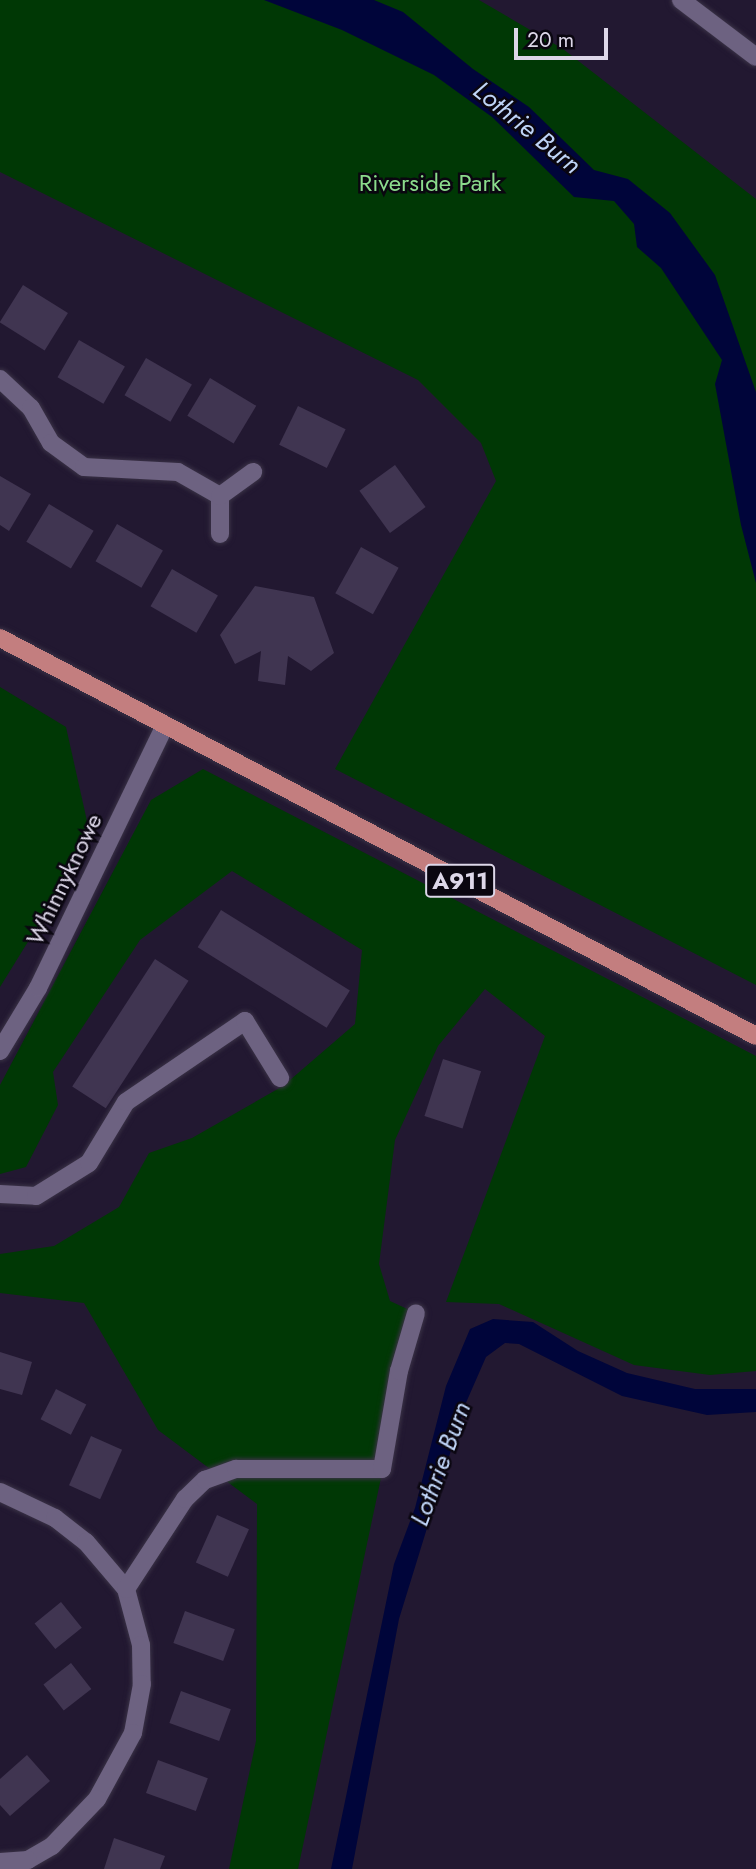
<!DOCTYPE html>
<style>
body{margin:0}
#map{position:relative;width:756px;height:1869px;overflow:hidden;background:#221831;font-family:Jost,sans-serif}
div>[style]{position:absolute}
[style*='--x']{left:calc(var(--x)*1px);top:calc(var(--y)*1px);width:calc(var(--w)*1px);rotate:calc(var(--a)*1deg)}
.green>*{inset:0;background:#003805}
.water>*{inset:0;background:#00053a}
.building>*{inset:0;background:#403551;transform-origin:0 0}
.roads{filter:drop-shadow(0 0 2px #3a3246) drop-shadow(0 0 2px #3a3246)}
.minor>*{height:18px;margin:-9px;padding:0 9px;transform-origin:9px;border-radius:9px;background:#6d6281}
.major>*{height:18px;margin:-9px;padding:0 9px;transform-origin:9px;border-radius:9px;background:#c37e7f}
span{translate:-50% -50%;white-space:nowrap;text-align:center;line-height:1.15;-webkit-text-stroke:5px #0a0610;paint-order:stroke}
.shield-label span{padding:2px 5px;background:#0a0610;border:2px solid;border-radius:5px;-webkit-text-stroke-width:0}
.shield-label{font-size:23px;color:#ddd7e9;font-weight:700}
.park-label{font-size:24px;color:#8bdb8c}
.street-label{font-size:24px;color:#ddd7e9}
.water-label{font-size:26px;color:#bfd4f7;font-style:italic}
.scale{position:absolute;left:514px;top:28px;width:94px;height:32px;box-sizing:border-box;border:4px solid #ddd7e9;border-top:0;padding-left:9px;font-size:21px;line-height:24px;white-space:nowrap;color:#ddd7e9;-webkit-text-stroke:5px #0a0610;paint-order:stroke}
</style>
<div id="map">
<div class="green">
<div style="clip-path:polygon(0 0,479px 0,563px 49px,756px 199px,756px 985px,335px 769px,496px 481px,481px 443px,418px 380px,0 172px)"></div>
<div style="clip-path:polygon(0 687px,66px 727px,87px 821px,73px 869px,0 987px)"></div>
<div style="clip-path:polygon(203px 769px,756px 1056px,756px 1371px,710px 1375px,634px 1365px,499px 1304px,446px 1302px,545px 1036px,485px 989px,438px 1046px,395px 1140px,379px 1264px,390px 1301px,416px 1313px,298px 1869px,229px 1869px,256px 1741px,257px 1504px,158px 1430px,84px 1303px,0 1293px,0 1254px,54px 1246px,119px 1207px,149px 1153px,192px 1138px,283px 1086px,355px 1024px,362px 950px,232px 871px,140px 940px,53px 1072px,58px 1105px,26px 1167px,0 1174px,0 1085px,151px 800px)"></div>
</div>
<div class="water">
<div style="clip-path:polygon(264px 0,374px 0,403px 12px,473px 69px,529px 107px,594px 170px,628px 179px,670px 213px,715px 275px,756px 392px,756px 583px,741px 525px,715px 384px,722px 360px,661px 268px,637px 247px,634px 224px,614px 201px,574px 197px,492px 117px,434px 75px,342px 30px)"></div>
<div style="clip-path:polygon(493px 1319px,533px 1322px,578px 1351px,627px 1373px,695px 1389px,756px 1389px,756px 1412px,707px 1415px,622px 1396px,519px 1344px,505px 1343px,486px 1357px,465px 1405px,399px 1619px,352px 1869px,331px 1869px,394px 1564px,415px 1508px,446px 1386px,470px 1329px)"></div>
</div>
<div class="building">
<div style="left:23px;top:285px;width:53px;height:44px;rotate:32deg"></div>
<div style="left:79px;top:340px;width:53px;height:43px;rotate:30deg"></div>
<div style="left:146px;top:358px;width:53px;height:43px;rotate:30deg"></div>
<div style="left:210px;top:378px;width:54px;height:44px;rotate:31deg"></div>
<div style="left:298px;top:406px;width:53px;height:43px;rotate:26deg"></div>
<div style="left:395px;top:465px;width:52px;height:44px;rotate:54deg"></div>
<div style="clip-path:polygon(0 476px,31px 494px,9px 531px,0 525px)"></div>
<div style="left:49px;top:504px;width:52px;height:44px;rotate:31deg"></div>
<div style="left:117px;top:524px;width:53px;height:43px;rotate:30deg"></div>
<div style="left:361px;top:547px;width:43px;height:53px;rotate:29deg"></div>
<div style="left:172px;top:569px;width:53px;height:43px;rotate:30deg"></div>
<div style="clip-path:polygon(255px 586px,314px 597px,334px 653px,311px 671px,288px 656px,285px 685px,258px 681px,261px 651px,235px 664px,220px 635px)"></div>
<div style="left:221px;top:910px;width:152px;height:44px;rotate:32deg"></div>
<div style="left:155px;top:959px;width:40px;height:152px;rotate:33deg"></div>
<div style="left:443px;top:1059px;width:40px;height:60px;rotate:18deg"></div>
<div style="clip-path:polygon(0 1352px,32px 1362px,22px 1395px,0 1389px)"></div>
<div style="left:56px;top:1389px;width:34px;height:34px;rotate:27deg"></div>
<div style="left:91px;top:1436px;width:34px;height:54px;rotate:24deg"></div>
<div style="left:217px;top:1515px;width:35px;height:52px;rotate:24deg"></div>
<div style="left:61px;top:1602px;width:33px;height:34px;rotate:51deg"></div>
<div style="left:185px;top:1611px;width:53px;height:34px;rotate:20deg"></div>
<div style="left:71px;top:1663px;width:33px;height:35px;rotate:52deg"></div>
<div style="left:181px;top:1691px;width:53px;height:34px;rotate:20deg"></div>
<div style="clip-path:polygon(27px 1755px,50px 1781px,10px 1816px,0 1805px,0 1779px)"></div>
<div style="left:158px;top:1760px;width:53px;height:35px;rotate:20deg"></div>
<div style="clip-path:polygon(114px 1838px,165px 1856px,160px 1869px,104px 1869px)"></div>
</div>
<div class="roads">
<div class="minor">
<div style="--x:681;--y:0;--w:94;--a:37.2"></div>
<div style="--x:0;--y:379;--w:42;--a:43.1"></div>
<div style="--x:31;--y:408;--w:40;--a:60.3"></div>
<div style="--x:51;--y:443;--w:41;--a:36"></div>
<div style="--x:84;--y:467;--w:94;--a:3"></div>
<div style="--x:178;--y:472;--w:48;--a:29.7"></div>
<div style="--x:220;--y:496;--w:38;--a:90"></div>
<div style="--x:220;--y:496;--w:41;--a:-36"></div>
<div style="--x:0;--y:1051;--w:74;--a:-58.9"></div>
<div style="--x:38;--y:988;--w:292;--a:-64.2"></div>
<div style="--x:0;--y:1194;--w:36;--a:3"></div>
<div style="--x:36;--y:1196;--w:62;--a:-31.9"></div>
<div style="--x:89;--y:1163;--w:71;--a:-58.8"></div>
<div style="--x:126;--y:1102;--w:144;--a:-34.2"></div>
<div style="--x:245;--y:1021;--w:67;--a:58.4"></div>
<div style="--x:0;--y:1492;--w:61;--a:25.3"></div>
<div style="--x:55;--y:1518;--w:39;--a:38"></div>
<div style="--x:86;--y:1542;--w:62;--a:49.6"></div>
<div style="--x:126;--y:1589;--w:58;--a:75"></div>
<div style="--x:141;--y:1645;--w:39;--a:89"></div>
<div style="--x:142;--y:1684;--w:50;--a:100.4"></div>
<div style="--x:133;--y:1733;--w:75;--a:118.6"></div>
<div style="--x:97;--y:1799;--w:65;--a:133.8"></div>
<div style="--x:52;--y:1846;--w:28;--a:150"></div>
<div style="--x:28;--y:1860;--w:28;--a:176"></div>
<div style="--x:126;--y:1589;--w:108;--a:-56.8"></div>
<div style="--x:185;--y:1499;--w:28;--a:-44"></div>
<div style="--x:205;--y:1480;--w:33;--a:-20"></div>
<div style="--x:236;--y:1469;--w:146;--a:0"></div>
<div style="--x:382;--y:1469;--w:99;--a:-80.2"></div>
<div style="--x:399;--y:1371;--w:60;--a:-73.7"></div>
</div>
<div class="major">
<div style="--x:0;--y:638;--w:854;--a:27.76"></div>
</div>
</div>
<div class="shield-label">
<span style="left:460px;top:881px">A911</span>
</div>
<div class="park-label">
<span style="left:430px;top:183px">Riverside Park</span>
</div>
<div class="street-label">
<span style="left:64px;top:879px;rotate:-64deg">Whinnyknowe</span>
</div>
<div class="water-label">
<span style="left:527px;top:128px;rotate:39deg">Lothrie Burn</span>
<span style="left:441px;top:1464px;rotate:-70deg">Lothrie Burn</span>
</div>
<div class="scale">20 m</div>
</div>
